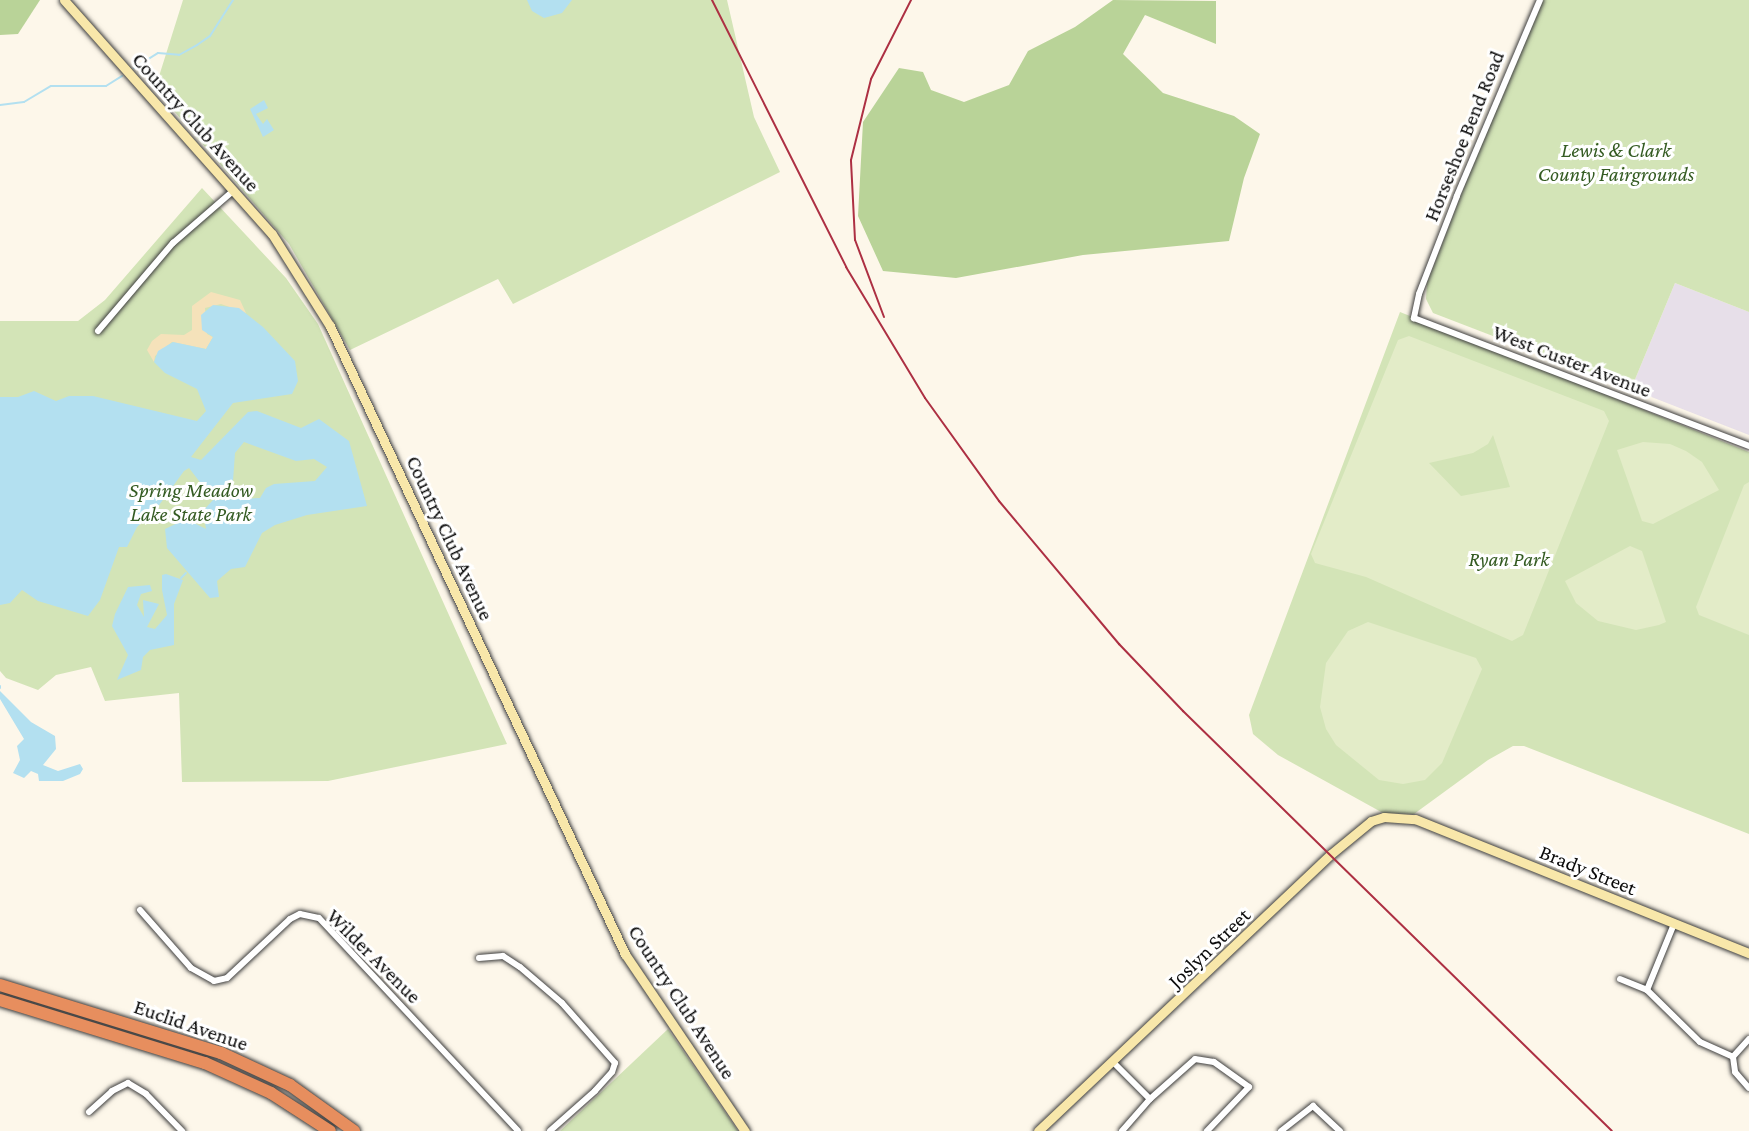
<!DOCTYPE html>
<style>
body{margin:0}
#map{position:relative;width:1749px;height:1131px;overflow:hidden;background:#fdf7ea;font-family:"Crimson Pro",serif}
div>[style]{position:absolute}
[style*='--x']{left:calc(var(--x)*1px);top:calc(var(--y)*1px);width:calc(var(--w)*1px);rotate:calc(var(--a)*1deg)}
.industrial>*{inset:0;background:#e7dfe9}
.green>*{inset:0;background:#d3e4b7}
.forest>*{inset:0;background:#b9d398}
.sand>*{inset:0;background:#f5e2ba}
.pitch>*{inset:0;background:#e3ecc8}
.water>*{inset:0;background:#b3e0f0}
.stream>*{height:2px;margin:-1px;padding:0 1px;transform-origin:1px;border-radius:1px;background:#b3e0f0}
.roads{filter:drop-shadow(0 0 2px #3e3e3e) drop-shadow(0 0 2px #3e3e3e)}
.street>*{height:6px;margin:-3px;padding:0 3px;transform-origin:3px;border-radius:3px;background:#fff}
.secondary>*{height:9px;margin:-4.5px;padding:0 4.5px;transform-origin:4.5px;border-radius:4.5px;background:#f8e7aa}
.highway>*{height:12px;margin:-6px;padding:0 6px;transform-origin:6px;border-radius:6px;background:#e78e5e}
.rail>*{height:2px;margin:-1px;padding:0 1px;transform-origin:1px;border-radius:1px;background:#ad3043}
span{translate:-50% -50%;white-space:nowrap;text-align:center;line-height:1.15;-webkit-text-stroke:6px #fff;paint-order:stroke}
.street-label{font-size:21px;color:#0b0b0b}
.park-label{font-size:21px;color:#345b22;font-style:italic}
</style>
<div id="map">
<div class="industrial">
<div style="clip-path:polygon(1675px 283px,1749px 312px,1749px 435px,1631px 389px)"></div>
</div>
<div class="green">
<div style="clip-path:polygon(183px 0,727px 0,754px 117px,780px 172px,513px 304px,498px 279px,350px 350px,289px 244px,155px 89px)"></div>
<div style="clip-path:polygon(1537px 0,1749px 0,1749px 312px,1675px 283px,1631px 389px,1433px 313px,1426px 299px,1427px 283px)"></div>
<div style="clip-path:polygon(202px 188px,286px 278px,318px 324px,507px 744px,328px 781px,182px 782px,179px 693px,105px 701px,91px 667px,56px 675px,38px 690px,6px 678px,0 671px,0 321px,78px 321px,105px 300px)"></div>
<div style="clip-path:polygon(1400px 312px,1749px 452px,1749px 834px,1524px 746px,1513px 746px,1488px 760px,1414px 814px,1383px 813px,1278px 755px,1253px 734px,1249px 715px)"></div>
<div style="clip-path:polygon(668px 1029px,738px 1131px,560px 1131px)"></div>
</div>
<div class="forest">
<div style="clip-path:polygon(0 0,40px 0,18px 34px,0 35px)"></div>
<div style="clip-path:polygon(1113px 0,1216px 1px,1216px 44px,1145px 15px,1123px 54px,1163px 93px,1234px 116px,1260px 134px,1244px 178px,1229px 241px,1083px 255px,956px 278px,883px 271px,858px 216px,863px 122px,899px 68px,923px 72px,931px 90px,964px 102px,1009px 85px,1028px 51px,1075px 27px)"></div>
</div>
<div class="sand">
<div style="clip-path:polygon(211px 292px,240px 300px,246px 313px,221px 304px,205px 308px,207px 334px,213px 337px,206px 349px,172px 342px,155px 356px,154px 362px,147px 350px,152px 341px,161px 334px,184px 335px,192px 330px,192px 306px)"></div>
</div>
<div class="pitch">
<div style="clip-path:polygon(evenodd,1409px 336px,1604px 411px,1609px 421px,1523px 635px,1512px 641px,1366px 577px,1315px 563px,1311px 554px,1398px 340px,1409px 336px,1493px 435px,1510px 487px,1461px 496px,1429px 463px,1473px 453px,1488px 444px,1493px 435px)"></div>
<div style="clip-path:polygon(1643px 442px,1670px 444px,1686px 451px,1702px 462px,1719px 490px,1653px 524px,1642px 521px,1617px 450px)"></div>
<div style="clip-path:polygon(1749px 482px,1749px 635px,1699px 615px,1696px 607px,1744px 485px)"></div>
<div style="clip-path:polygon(1630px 546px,1642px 551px,1666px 622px,1659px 625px,1636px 630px,1598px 621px,1576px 603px,1565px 581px)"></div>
<div style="clip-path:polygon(1368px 622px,1476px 658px,1482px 669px,1442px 763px,1425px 780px,1403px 784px,1379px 780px,1336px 745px,1326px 729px,1320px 707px,1326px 663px,1348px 631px)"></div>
</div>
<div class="water">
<div style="clip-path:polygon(527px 0,572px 0,562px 13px,544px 18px,532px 11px)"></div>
<div style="clip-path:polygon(264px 100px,268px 108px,256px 114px,263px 124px,267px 119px,274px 130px,263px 137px,250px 109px)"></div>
<div style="clip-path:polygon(213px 305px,239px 308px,263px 327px,295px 361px,298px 381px,292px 394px,233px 403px,191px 457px,201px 460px,248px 412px,257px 411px,301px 428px,319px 419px,349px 441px,367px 506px,307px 515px,275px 525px,262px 533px,245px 567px,231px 569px,217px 581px,219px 597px,210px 598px,167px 548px,165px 529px,186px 519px,206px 529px,203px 511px,213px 500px,260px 498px,266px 488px,274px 484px,315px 481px,327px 467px,314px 459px,296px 461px,244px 442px,235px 453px,233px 481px,225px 489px,206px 490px,189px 468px,184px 471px,157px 508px,137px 527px,127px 547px,119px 547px,100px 600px,88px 616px,38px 601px,22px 590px,10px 603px,0 605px,0 397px,18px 397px,34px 391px,56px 401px,69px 396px,93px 396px,197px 421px,206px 411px,197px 389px,165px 373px,154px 362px,158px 351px,173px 342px,206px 349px,213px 337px,202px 330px,201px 315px)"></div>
<div style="clip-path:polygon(166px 574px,183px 580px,174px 604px,174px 645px,150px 650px,143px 657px,141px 670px,117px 680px,128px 655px,112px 626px,115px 614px,128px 587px,150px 585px,152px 591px,141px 594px,137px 605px,144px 617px,143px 600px,159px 604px,147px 627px,155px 629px,167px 615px,162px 590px,162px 575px)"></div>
<div style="clip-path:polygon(0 691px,31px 722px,55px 736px,56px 749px,43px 765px,58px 771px,80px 764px,83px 769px,80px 774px,63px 781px,39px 781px,38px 774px,31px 771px,24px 778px,13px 773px,20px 760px,17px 746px,24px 739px,0 699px)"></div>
</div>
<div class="stream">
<div style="--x:134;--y:68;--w:28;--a:-32"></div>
<div style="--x:158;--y:53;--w:21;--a:5"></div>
<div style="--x:179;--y:55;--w:21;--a:-29"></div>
<div style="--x:197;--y:45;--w:16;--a:-35"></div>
<div style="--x:210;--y:36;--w:43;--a:-57.4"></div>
<div style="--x:0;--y:105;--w:24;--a:-7"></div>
<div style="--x:24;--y:102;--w:31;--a:-31"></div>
<div style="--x:51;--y:86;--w:55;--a:0"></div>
<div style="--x:106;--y:86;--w:19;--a:-32"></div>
<div style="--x:181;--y:578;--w:7;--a:-45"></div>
<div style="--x:0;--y:686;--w:2;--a:90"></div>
</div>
<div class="roads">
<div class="street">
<div style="--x:1540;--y:0;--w:213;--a:113"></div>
<div style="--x:1457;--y:196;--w:105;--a:111.2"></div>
<div style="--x:1419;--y:294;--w:25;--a:102"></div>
<div style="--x:1414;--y:318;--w:359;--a:20.9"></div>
<div style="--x:98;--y:331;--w:116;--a:-49.6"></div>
<div style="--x:173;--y:243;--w:79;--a:-40.9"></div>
<div style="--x:140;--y:910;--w:77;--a:48.7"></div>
<div style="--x:191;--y:968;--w:26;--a:29"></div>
<div style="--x:214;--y:981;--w:13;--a:-13"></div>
<div style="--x:227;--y:978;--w:86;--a:-43.1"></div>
<div style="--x:290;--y:919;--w:11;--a:-27"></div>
<div style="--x:300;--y:914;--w:19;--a:12"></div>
<div style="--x:319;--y:918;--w:291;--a:46.9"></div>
<div style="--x:479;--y:958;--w:24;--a:-5"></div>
<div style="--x:503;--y:956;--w:20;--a:33"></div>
<div style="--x:520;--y:967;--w:55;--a:40.6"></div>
<div style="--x:562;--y:1003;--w:80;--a:48.5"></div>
<div style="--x:615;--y:1063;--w:9;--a:108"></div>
<div style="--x:612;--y:1072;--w:25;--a:132"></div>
<div style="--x:595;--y:1091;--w:60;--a:138.4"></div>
<div style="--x:1620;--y:979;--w:29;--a:22"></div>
<div style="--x:1647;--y:990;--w:74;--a:44.5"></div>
<div style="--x:1700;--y:1042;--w:36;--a:24"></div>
<div style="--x:1647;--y:990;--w:71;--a:-67.8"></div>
<div style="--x:1749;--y:1039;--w:24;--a:132"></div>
<div style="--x:1733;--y:1057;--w:15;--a:82"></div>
<div style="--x:1735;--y:1072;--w:21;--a:49"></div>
<div style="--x:1113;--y:1062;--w:52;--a:45"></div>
<div style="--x:1150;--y:1099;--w:60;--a:-41.6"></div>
<div style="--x:1195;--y:1059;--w:19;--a:9"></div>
<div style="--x:1214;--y:1062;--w:43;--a:35.5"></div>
<div style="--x:1249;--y:1087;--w:61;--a:133.7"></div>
<div style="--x:89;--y:1112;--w:31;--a:-42"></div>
<div style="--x:112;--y:1091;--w:18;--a:-27"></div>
<div style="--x:128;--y:1083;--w:21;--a:31"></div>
<div style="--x:146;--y:1094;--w:52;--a:45.8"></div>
<div style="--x:1122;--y:1131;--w:43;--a:-48.8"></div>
<div style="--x:1281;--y:1131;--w:41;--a:-38"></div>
<div style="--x:1313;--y:1106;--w:37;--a:43"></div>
</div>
<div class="secondary">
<div style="--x:64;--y:0;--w:313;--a:48.4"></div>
<div style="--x:272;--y:234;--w:109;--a:57.8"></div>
<div style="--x:330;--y:326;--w:694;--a:64.84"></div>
<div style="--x:625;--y:954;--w:214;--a:55.9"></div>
<div style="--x:1038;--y:1131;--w:403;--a:-43.4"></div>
<div style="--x:1331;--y:854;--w:52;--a:-39.5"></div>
<div style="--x:1371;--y:821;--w:14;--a:-17"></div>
<div style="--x:1384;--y:817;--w:31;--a:4"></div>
<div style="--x:1415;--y:819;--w:360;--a:21.9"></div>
</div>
<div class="highway">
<div style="--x:0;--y:985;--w:231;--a:17.1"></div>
<div style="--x:221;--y:1053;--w:76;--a:24.9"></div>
<div style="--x:290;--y:1085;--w:79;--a:35.7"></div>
<div style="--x:0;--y:1000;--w:214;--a:17.1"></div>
<div style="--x:205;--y:1063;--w:72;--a:24.4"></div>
<div style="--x:271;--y:1093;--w:70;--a:32.8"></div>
</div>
</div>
<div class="rail">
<div style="--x:712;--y:0;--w:299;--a:63.3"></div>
<div style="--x:846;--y:267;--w:153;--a:58.9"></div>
<div style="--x:925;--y:398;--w:127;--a:54.3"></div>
<div style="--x:999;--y:501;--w:187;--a:50"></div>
<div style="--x:1119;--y:644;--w:93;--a:46.3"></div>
<div style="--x:1183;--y:711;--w:600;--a:44.39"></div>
<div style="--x:884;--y:317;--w:82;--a:-110.6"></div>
<div style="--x:855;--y:240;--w:80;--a:-92.9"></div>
<div style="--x:851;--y:160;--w:83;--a:-76.1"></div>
<div style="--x:871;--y:79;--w:89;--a:-63.1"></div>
</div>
<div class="street-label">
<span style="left:196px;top:122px;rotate:48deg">Country Club Avenue</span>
<span style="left:1464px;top:136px;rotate:-68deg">Horseshoe Bend Road</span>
<span style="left:1572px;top:361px;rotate:21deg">West Custer Avenue</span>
<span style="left:450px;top:538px;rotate:65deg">Country Club Avenue</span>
<span style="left:1588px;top:870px;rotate:22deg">Brady Street</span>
<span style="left:1209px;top:948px;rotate:-44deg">Joslyn Street</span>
<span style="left:374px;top:956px;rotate:45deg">Wilder Avenue</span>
<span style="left:682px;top:1002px;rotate:57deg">Country Club Avenue</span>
<span style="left:191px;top:1025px;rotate:19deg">Euclid Avenue</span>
</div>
<div class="park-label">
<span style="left:1616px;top:162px">Lewis &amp; Clark<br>County Fairgrounds</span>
<span style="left:191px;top:502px">Spring Meadow<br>Lake State Park</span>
<span style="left:1509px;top:559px">Ryan Park</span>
</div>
</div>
